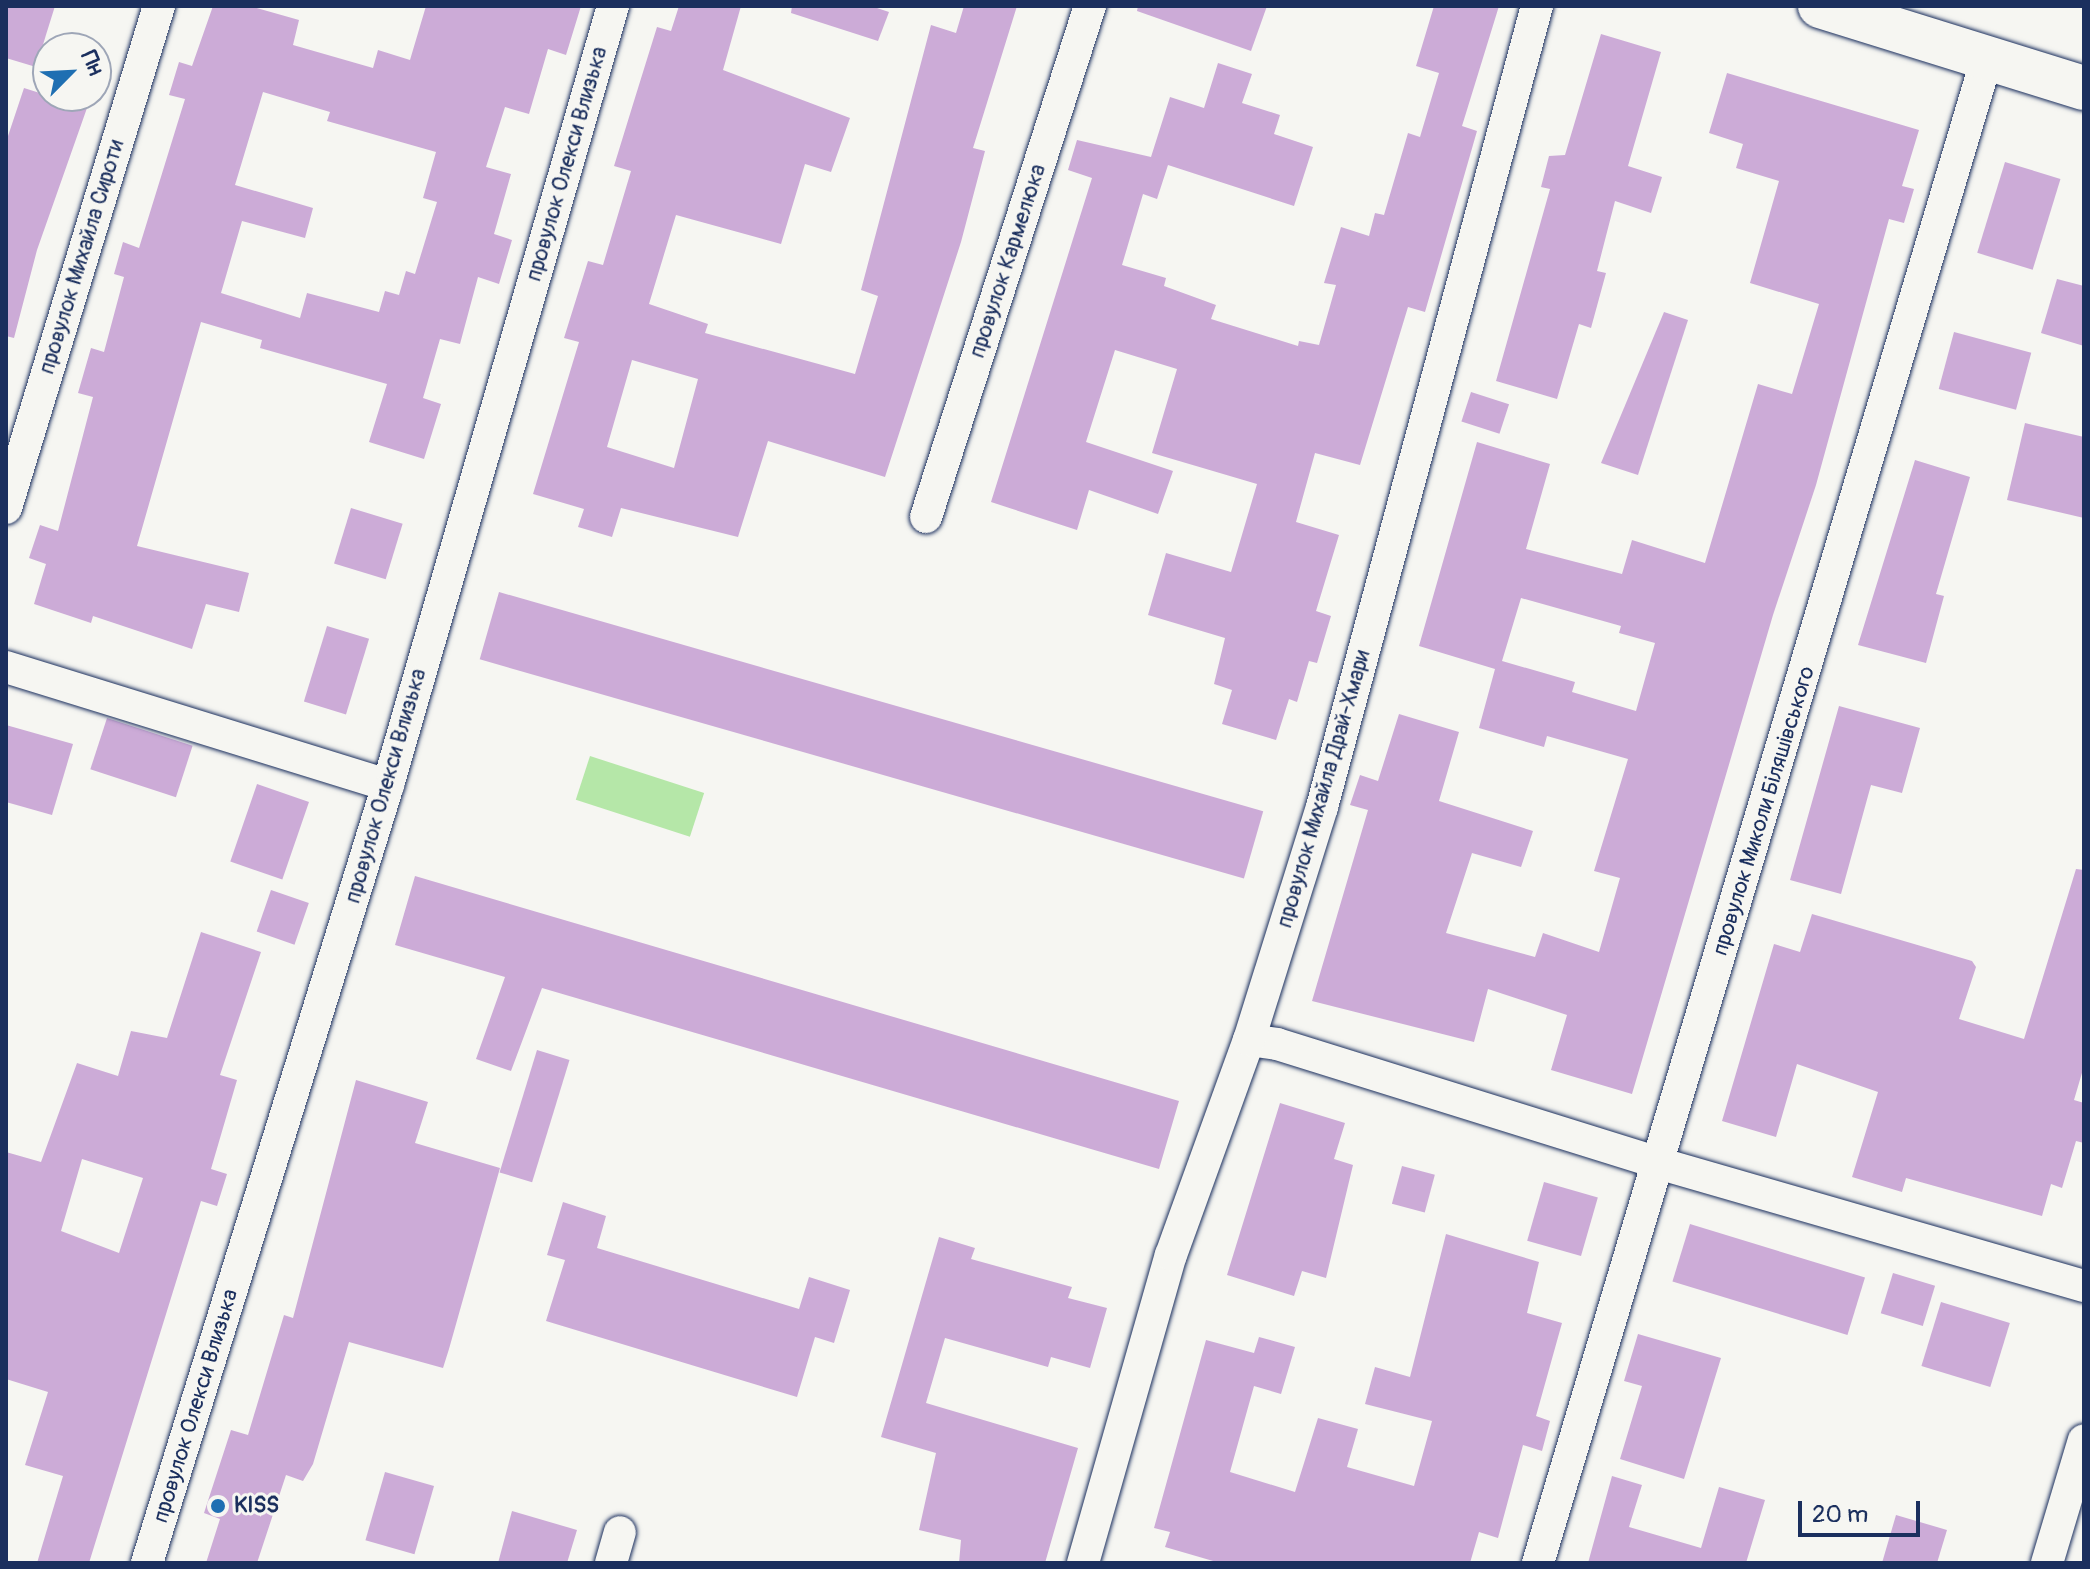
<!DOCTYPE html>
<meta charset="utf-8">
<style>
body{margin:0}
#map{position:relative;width:2090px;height:1569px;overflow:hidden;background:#f6f6f2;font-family:Pangolin,sans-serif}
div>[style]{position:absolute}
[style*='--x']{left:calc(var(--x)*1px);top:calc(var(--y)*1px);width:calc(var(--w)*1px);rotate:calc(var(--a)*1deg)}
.green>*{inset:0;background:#b5e7a8;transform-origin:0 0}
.building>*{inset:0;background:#ccabd7;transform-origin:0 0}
.roads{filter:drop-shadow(0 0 2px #1b2f5e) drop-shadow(0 0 2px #1b2f5e)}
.minor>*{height:32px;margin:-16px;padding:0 16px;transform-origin:16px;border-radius:16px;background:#f6f6f2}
.secondary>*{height:44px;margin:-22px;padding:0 22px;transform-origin:22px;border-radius:22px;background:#f6f6f2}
.dots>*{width:22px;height:22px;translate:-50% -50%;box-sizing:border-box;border:4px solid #f6f6f2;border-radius:50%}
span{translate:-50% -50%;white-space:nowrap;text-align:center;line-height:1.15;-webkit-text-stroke:6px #f6f6f2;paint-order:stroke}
.street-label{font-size:22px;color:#1b2f5e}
.poi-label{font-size:22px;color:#1b2f5e;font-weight:700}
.left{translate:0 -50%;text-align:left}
.frame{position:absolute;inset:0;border:8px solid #1b2f5e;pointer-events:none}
.north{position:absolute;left:32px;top:32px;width:80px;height:80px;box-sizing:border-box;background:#f6f6f2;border:2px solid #9ea6b7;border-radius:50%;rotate:66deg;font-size:22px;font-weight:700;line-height:32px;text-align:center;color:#1b2f5e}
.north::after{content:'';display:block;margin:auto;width:28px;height:36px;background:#1f6fb2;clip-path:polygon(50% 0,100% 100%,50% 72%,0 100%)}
.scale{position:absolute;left:1798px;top:1501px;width:122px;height:36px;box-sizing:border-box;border:4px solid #1b2f5e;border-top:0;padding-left:10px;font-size:24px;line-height:28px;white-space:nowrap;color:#1b2f5e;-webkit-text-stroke:6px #f6f6f2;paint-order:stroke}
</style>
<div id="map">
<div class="green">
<div style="left:590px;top:756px;width:120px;height:46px;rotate:18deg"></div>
</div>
<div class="building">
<div style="clip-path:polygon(6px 6px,55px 6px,36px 67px,6px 58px)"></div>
<div style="clip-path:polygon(evenodd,213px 6px,250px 6px,299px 20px,293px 45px,373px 68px,378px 50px,410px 60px,426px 6px,581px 6px,566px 55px,548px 49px,529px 114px,505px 107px,486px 167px,511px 174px,494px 234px,512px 240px,499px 284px,478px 277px,460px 344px,440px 339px,423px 398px,441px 404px,424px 459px,369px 442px,387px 384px,260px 348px,262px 340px,201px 322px,137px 546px,249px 573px,239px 612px,206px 604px,192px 649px,93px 616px,91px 623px,34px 604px,46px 564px,29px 558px,40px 525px,58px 531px,93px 397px,78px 393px,91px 348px,104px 352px,124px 277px,114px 274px,123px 242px,139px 248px,185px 99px,169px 95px,179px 62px,192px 66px,213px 6px,263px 92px,330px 112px,327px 121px,436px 152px,423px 198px,437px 202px,415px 274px,406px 271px,399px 295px,385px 291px,379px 312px,307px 293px,300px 318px,221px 293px,242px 221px,305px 238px,313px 208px,235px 185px,263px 92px)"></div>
<div style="clip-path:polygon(evenodd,679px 6px,741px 6px,723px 70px,850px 118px,831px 172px,805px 164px,781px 244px,676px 215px,649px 304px,708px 324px,705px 333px,855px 374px,878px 296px,861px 290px,931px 25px,956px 33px,964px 6px,1017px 6px,973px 148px,985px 151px,961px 242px,885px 477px,768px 441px,738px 537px,621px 508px,612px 537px,578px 527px,584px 509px,533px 494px,579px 342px,564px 338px,588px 261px,603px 265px,631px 171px,614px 166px,634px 101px,657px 27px,671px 31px,679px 6px,632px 360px,698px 379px,674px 468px,607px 447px,632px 360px)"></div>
<div style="clip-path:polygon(792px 6px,871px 6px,889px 12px,878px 41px,791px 13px)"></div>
<div style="clip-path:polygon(1138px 6px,1267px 6px,1251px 51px,1137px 11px)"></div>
<div style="clip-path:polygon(1434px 6px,1499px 6px,1462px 126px,1477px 131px,1425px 312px,1408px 307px,1360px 465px,1315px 453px,1296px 522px,1339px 535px,1316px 611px,1331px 616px,1317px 663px,1309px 661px,1297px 702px,1289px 699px,1276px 740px,1222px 724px,1232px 690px,1214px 684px,1225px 638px,1148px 615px,1166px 553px,1231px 572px,1257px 484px,1152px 453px,1177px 369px,1115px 350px,1086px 442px,1173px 471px,1158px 514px,1089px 490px,1077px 530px,991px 502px,1092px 178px,1068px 170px,1077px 140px,1151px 157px,1170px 97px,1204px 108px,1218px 63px,1252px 74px,1242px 103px,1280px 115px,1274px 134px,1313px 147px,1294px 206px,1168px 165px,1157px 199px,1143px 194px,1122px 265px,1166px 278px,1164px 286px,1216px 305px,1211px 319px,1298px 346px,1299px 341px,1319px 345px,1336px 285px,1324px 283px,1341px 227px,1369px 236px,1375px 213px,1384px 215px,1408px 133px,1420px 137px,1439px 73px,1416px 66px)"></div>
<div style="clip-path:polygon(1601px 34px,1661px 52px,1628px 166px,1662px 177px,1651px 213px,1615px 201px,1597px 271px,1606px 273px,1591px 328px,1579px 324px,1557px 399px,1496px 381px,1550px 189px,1541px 187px,1549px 156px,1565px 155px)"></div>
<div style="clip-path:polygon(evenodd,1727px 73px,1919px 130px,1902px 186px,1914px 189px,1904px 223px,1889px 219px,1816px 485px,1773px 615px,1632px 1094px,1551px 1070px,1567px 1015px,1488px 989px,1474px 1042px,1312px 1001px,1368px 810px,1350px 805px,1360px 775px,1378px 781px,1399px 714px,1459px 732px,1439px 801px,1533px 831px,1521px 867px,1472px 853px,1446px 933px,1535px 957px,1543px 933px,1599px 952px,1620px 878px,1594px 871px,1628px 759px,1547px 736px,1544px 747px,1479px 728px,1495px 669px,1419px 646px,1477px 442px,1550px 464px,1526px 549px,1622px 574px,1632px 540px,1705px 563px,1758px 384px,1792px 394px,1819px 304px,1750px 283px,1779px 181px,1736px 168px,1743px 144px,1709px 133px,1727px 73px,1521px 598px,1621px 626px,1619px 633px,1655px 643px,1636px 711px,1572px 692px,1575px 682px,1502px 661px,1521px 598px)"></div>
<div style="clip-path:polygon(24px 88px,87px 108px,37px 250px,14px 338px,6px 336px,6px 142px)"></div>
<div style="left:2005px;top:162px;width:58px;height:95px;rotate:17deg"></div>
<div style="clip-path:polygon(2057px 279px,2084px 286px,2084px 346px,2041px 333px)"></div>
<div style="clip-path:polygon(1664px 312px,1688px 320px,1638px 475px,1601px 463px)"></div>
<div style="left:1954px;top:332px;width:80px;height:59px;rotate:15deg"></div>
<div style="left:1471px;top:392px;width:40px;height:31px;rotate:18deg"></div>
<div style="clip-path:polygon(2025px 423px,2084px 437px,2084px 518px,2007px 500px)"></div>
<div style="clip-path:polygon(1915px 460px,1970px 477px,1936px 594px,1944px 596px,1926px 663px,1858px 645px)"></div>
<div style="left:351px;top:508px;width:54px;height:58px;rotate:17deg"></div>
<div style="left:499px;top:592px;width:795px;height:70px;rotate:16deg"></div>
<div style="left:327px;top:626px;width:44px;height:79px;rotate:17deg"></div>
<div style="clip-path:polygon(1839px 706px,1920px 728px,1902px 793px,1871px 785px,1841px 894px,1790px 880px)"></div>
<div style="left:107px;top:718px;width:90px;height:54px;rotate:18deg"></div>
<div style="clip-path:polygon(6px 725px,73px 744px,52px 815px,6px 802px)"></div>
<div style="left:257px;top:784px;width:55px;height:82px;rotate:19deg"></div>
<div style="clip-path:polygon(2076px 869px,2084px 870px,2084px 1066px,2074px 1100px,2084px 1103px,2084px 1143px,2076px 1141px,2062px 1188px,2051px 1184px,2042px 1216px,1906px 1178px,1902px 1192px,1852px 1177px,1878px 1092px,1797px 1064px,1776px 1137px,1722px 1121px,1774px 944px,1800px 952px,1812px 914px,1972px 961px,1976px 967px,1959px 1019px,2024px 1039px)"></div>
<div style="clip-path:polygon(415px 876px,1179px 1101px,1159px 1169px,542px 988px,511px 1071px,476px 1059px,505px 977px,395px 945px)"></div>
<div style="left:271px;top:890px;width:40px;height:44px;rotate:19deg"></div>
<div style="clip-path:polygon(evenodd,201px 932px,261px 952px,220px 1075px,237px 1080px,211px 1169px,227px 1174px,217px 1206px,201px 1201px,89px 1563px,37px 1563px,63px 1476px,25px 1465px,48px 1392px,6px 1379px,6px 1152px,41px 1162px,77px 1063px,118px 1076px,131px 1031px,167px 1038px,201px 932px,82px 1159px,143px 1178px,119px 1253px,61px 1231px,82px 1159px)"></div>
<div style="left:537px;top:1050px;width:34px;height:128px;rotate:17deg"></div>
<div style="clip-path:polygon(356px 1080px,428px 1102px,415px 1143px,500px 1168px,449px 1349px,443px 1368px,349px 1342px,313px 1464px,303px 1481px,286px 1475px,257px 1563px,206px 1563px,220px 1519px,204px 1513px,231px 1430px,248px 1435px,284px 1315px,293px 1318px)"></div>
<div style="clip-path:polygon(1280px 1103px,1345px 1123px,1334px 1159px,1353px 1165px,1326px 1278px,1302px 1271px,1294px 1296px,1227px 1275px)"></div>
<div style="left:1402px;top:1166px;width:34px;height:39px;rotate:15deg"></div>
<div style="left:1544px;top:1182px;width:56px;height:61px;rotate:16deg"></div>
<div style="clip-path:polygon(563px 1202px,606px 1216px,597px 1248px,799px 1309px,809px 1277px,850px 1290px,834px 1343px,815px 1337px,797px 1397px,546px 1321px,565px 1260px,547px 1255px)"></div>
<div style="left:1690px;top:1224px;width:183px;height:60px;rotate:17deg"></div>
<div style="clip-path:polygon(1446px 1234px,1539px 1262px,1527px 1313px,1562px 1323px,1536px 1416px,1550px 1421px,1542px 1451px,1523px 1445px,1498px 1538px,1479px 1532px,1470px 1563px,1220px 1563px,1165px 1547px,1170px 1532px,1154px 1528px,1206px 1340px,1254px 1353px,1259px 1337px,1295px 1347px,1281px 1394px,1254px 1386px,1230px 1472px,1295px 1492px,1318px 1418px,1358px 1429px,1347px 1467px,1414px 1486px,1432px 1421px,1365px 1404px,1375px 1367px,1410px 1377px)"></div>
<div style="clip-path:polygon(939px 1237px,975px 1248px,971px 1259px,1072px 1287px,1068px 1298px,1107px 1308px,1090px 1368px,1051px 1357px,1048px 1367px,945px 1338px,926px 1403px,1078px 1448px,1045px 1563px,959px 1563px,961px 1540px,919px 1530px,936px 1453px,881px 1437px)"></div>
<div style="left:1893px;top:1273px;width:44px;height:42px;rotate:17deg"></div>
<div style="left:1941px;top:1302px;width:72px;height:67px;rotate:17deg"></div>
<div style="clip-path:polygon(1638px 1334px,1721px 1358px,1684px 1479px,1620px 1459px,1642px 1386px,1624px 1381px)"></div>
<div style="left:385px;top:1472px;width:51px;height:71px;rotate:16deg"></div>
<div style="clip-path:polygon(1612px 1476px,1642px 1485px,1629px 1527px,1701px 1548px,1719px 1487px,1765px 1500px,1746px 1563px,1588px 1563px)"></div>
<div style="clip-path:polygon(512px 1511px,577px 1530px,567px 1563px,498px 1563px)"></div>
<div style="clip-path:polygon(1896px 1515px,1947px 1530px,1937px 1563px,1882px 1563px)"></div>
</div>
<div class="roads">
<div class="minor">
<div style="--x:6;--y:508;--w:525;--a:-73.05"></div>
<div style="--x:926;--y:517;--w:537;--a:-72.21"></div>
<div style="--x:6;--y:667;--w:400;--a:17.2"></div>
<div style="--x:1249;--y:1040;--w:28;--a:8"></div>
<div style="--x:1277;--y:1044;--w:399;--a:17.3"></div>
<div style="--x:1658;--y:1163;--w:443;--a:16.1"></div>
<div style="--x:147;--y:1563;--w:814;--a:-72.79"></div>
<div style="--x:388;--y:785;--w:811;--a:-73.89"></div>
<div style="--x:611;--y:1563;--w:32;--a:-74"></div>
<div style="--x:1083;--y:1563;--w:320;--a:-74.1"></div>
<div style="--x:1171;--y:1255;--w:229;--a:-70.1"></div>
<div style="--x:1249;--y:1040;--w:244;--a:-72.6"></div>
<div style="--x:1322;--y:807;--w:829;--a:-74.98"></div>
<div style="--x:1538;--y:1563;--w:1571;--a:-73.39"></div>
<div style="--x:2047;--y:1563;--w:128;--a:-73.3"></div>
</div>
<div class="secondary">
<div style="--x:1820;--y:6;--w:276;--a:17.3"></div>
</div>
</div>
<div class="dots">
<div style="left:218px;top:1506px;background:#1f6fb2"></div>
</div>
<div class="street-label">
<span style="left:567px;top:164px;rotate:-74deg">провулок Олекси Влизька</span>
<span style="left:82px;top:257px;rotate:-73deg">провулок Михайла Сироти</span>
<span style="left:1008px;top:261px;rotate:-72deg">провулок Кармелюка</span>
<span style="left:386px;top:786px;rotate:-74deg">провулок Олекси Влизька</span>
<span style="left:1324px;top:789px;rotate:-74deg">провулок Михайла Драй-Хмари</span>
<span style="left:1764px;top:811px;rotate:-73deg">провулок Миколи Біляшівського</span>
<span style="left:196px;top:1406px;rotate:-73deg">провулок Олекси Влизька</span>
</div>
<div class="poi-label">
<span class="left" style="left:234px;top:1506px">KISS</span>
</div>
<div class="frame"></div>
<div class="north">Пн</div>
<div class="scale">20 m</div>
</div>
